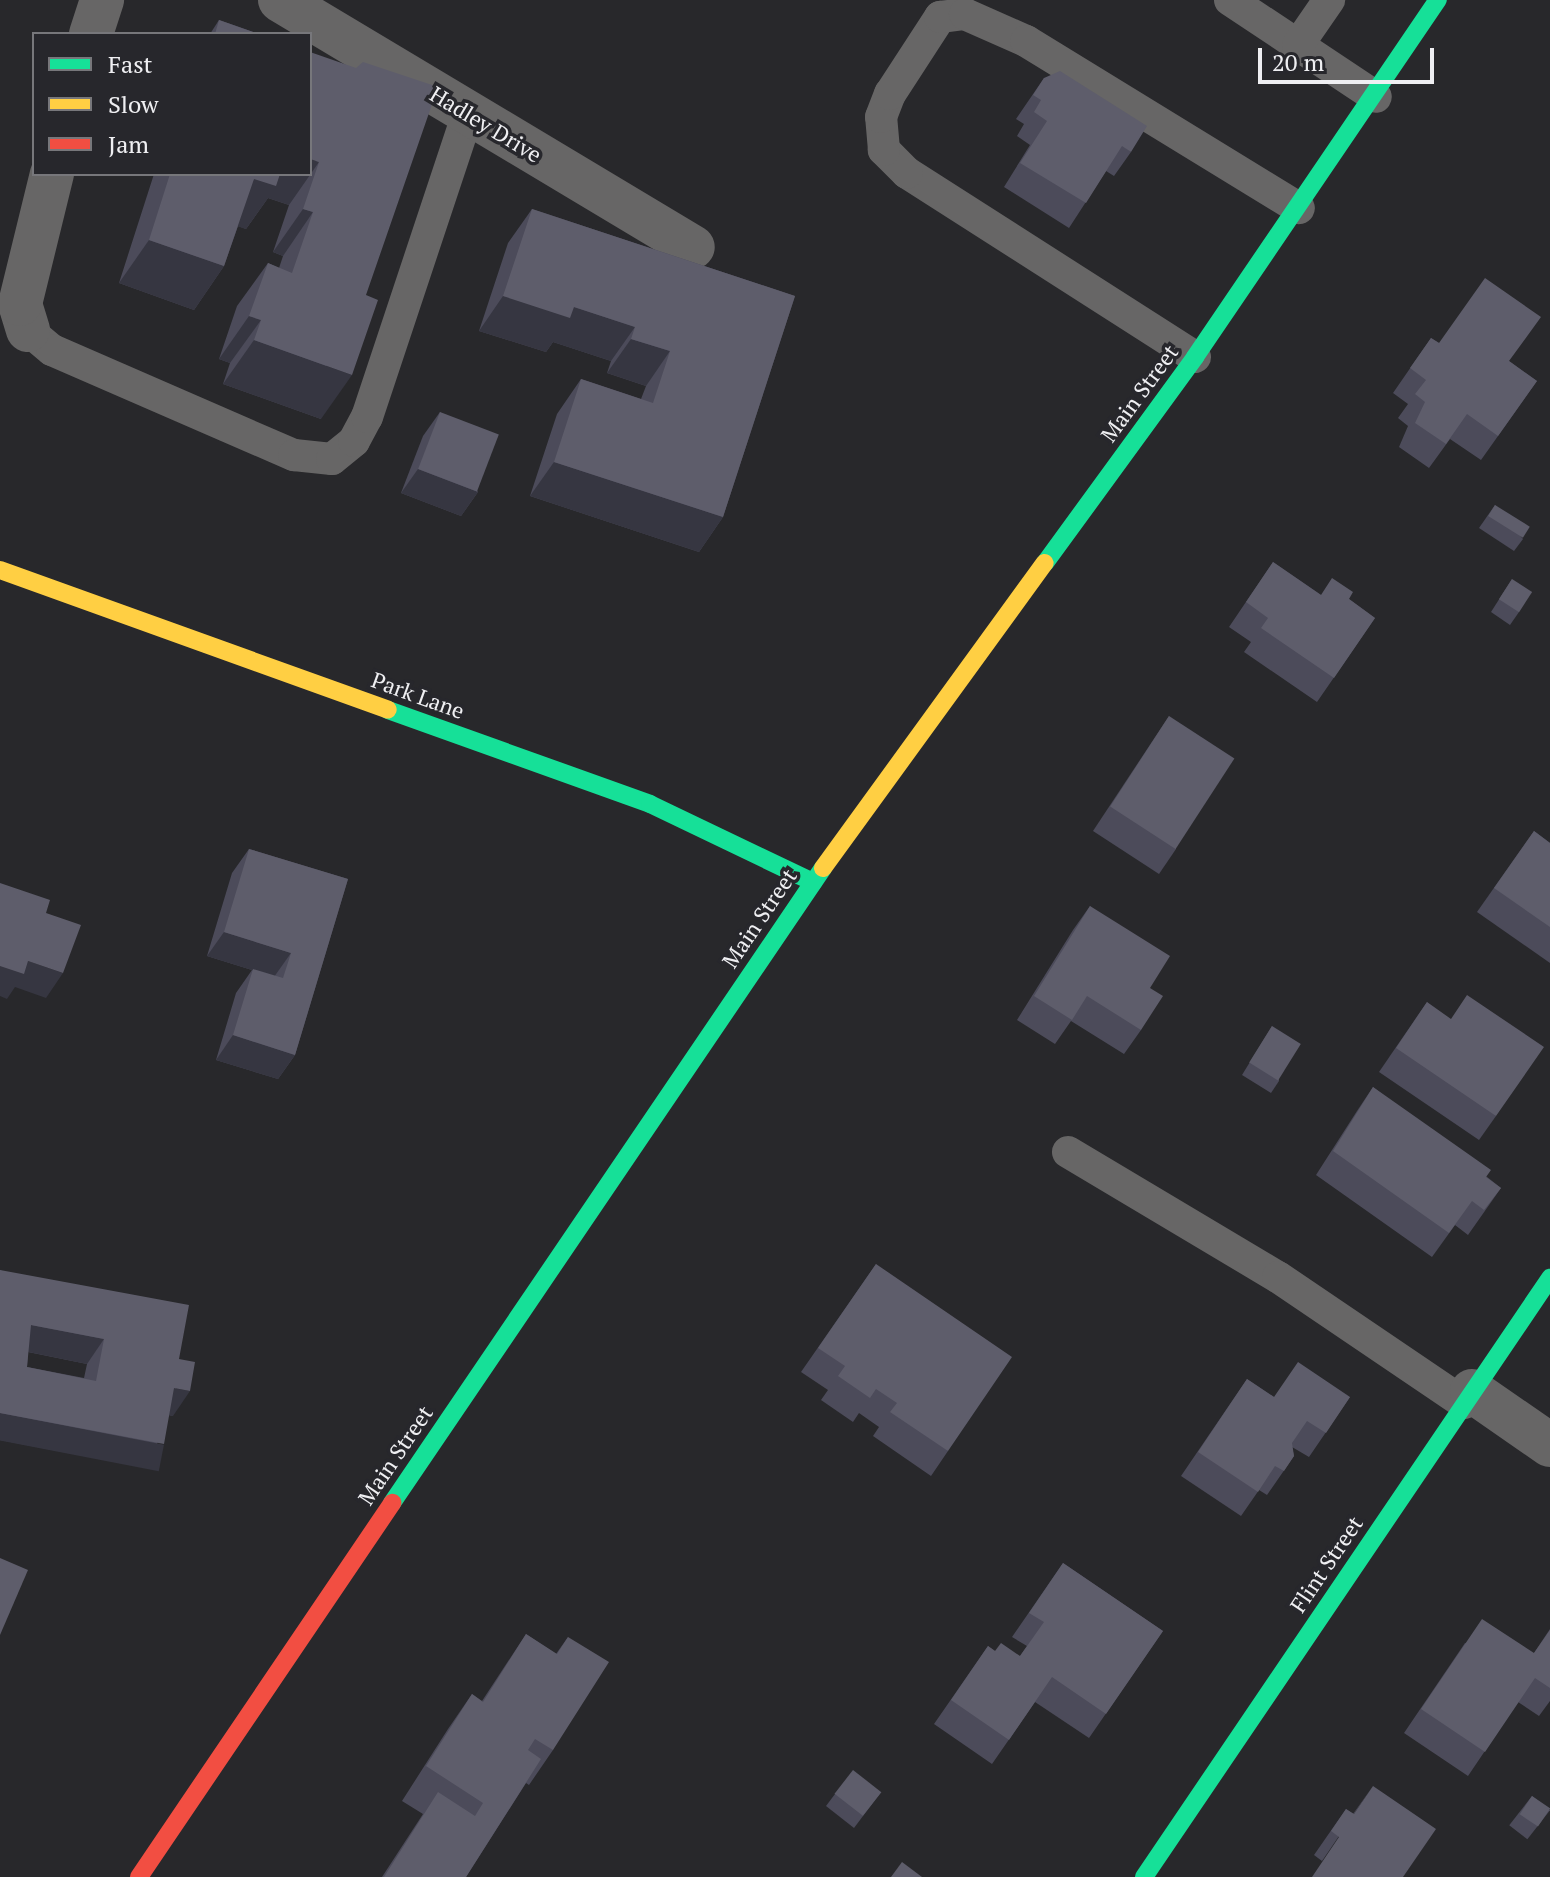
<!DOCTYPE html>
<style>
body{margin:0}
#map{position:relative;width:1550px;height:1877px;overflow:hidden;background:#28282b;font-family:"PT Serif",serif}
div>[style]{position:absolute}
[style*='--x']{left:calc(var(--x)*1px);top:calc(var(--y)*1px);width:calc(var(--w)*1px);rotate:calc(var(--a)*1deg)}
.lane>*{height:32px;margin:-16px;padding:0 16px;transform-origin:16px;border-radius:16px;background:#676666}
.street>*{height:44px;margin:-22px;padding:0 22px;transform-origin:22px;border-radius:22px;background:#676666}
.fast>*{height:18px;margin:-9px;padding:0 9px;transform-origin:9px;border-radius:9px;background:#16e098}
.slow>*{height:18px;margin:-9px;padding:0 9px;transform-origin:9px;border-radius:9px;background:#ffcf43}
.jam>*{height:18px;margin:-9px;padding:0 9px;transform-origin:9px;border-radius:9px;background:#f24e42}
.wall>*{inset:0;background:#4c4b5a;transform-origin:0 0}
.shaded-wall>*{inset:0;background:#363641;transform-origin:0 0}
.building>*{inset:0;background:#5e5d6b;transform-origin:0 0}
span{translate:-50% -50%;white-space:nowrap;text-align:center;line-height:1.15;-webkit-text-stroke:7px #27272c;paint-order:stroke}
.street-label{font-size:22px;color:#efeff2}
.legend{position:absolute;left:32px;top:32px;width:280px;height:144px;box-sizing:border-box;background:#27272c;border:2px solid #77777b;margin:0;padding:10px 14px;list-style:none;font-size:24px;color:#efeff2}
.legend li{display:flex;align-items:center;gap:16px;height:40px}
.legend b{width:40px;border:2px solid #77777b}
.scale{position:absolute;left:1258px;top:48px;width:176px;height:36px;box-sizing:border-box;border:4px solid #efeff2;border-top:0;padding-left:10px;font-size:24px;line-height:28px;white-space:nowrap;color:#efeff2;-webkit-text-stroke:6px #27272c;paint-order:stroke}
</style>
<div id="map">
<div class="lane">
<div style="--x:1230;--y:0;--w:175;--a:33.6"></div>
<div style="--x:1298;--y:45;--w:55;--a:-55.4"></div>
<div style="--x:28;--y:330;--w:31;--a:40"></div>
<div style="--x:52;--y:350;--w:264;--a:23.5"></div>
<div style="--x:294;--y:455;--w:38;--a:6"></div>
<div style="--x:332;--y:459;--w:28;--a:-39"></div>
<div style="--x:354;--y:441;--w:27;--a:-62"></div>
<div style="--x:367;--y:417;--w:320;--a:-71.6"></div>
<div style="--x:1195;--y:357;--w:342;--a:-147.4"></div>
<div style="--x:907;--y:173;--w:33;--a:-135"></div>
<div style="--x:884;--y:150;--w:33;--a:-95"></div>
<div style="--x:881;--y:117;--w:25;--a:-69"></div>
<div style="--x:890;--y:94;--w:92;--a:-57"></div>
<div style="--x:940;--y:17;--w:25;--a:-7"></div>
<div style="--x:965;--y:14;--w:67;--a:23.9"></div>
<div style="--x:1026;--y:41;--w:320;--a:31.5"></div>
<div style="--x:1068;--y:1152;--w:244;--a:30.8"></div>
<div style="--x:1278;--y:1277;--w:225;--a:34.1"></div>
</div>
<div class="street">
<div style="--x:280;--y:0;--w:481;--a:30.9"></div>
<div style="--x:91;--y:34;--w:36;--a:-72"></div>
<div style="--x:28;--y:330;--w:27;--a:-107"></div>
<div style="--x:20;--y:304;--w:134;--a:-76.2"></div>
<div style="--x:1472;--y:1391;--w:95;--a:34.7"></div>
</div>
<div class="fast">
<div style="--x:1045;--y:563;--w:255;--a:-53.9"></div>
<div style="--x:1195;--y:357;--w:432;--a:-55.8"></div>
<div style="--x:388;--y:710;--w:278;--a:19.7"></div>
<div style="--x:650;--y:804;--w:181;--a:25.6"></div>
<div style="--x:392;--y:1503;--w:767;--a:-55.83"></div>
<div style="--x:1144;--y:1877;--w:724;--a:-55.87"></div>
</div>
<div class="slow">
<div style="--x:0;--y:570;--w:412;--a:19.8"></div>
<div style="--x:823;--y:868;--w:377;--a:-54"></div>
</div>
<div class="jam">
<div style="--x:139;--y:1877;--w:452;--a:-55.9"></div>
</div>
<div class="wall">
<div style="clip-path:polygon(219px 20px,259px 34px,210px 34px)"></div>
<div style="clip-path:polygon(356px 68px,321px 419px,223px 384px,230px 363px,219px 359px,237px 306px,268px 263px,279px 268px,283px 256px,273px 252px,289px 205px,268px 198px,246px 229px,238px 226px,224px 266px,194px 310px,119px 283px,154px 174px,310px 174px)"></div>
<div style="clip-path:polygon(1044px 78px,1131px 152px,1114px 176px,1106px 171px,1069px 228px,1004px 187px,1030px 145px,1017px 136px,1024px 124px,1016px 119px)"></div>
<div style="clip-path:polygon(532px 209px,795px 296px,723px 517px,699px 552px,530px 496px,557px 414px,581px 379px,641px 399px,646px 386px,607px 373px,611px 361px,553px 342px,546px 352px,479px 331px,508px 243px)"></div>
<div style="clip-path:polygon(1431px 338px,1439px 343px,1509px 361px,1537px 381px,1481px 460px,1450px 439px,1429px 468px,1399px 447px,1408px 426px,1398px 418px,1408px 404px,1393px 393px)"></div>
<div style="clip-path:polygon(440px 412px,478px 492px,461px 516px,401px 493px,423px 436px)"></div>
<div style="clip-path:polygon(1495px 505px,1523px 539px,1514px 551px,1479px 528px)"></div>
<div style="clip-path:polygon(1273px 562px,1321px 595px,1349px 599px,1375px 618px,1317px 702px,1244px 652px,1251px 642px,1229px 627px)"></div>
<div style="clip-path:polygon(1512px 579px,1519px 612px,1510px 625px,1491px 612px)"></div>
<div style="clip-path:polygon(1169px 716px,1176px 849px,1159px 874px,1093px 831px)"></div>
<div style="clip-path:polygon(1534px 831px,1550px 843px,1550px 963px,1477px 912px)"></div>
<div style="clip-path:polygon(249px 849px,348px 879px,295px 1055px,278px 1079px,216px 1060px,236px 993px,252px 970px,207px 956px,232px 873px)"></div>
<div style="clip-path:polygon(1090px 906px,1150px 988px,1141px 1030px,1124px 1054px,1071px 1021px,1055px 1044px,1017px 1020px,1073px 930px)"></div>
<div style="clip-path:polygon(1427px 1002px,1496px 1116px,1479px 1140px,1379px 1072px)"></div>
<div style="clip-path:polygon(1272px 1026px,1279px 1081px,1271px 1093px,1242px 1075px)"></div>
<div style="clip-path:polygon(1373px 1087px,1501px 1188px,1468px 1235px,1455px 1225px,1432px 1257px,1316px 1175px,1357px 1111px)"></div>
<div style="clip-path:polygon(876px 1264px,948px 1451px,931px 1476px,873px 1436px,879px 1427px,859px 1413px,853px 1422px,821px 1400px,828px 1390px,801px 1372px)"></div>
<div style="clip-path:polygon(evenodd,0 1270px,179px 1359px,173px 1416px,169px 1415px,147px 1468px,0 1440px,0 1270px,28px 1352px,87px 1364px,84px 1378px,27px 1367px,28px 1352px)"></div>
<div style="clip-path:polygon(1247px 1379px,1274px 1397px,1350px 1397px,1309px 1457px,1292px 1447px,1294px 1456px,1267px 1495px,1259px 1490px,1241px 1516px,1181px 1476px)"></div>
<div style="clip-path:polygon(1063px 1563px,1163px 1631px,1089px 1738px,1035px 1702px,992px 1764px,934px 1724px,988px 1646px,995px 1651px,1020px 1656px,1027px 1646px,1012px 1637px)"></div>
<div style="clip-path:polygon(1550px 1629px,1550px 1701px,1539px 1716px,1518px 1702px,1468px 1776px,1404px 1733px,1465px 1643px,1534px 1653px)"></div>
<div style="clip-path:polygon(526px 1634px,556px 1654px,568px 1637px,553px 1750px,529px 1785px,526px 1783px,466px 1877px,382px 1877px,423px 1814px,402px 1801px,448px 1729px,472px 1694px,482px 1701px)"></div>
<div style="clip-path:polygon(1373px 1786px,1322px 1861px,1314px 1855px,1346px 1809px,1353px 1814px)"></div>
<div style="clip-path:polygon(881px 1792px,854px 1828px,826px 1806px,835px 1794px)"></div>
<div style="left:1532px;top:1796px;width:23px;height:37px;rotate:38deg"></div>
</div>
<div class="shaded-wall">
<div style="clip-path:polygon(310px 159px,319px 162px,289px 205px,268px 198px,246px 229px,224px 222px,254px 179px,272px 174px,310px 174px)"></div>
<div style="clip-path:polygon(303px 209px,313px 212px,283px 256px,273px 252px)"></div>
<div style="clip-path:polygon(149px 240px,224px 266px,194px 310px,119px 283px)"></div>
<div style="clip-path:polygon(503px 296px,574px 307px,635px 327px,611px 361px,553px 342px,546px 352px,479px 331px)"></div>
<div style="clip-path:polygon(249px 316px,261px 320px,230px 363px,219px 359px)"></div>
<div style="clip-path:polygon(631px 339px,670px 351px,646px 386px,607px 373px)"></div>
<div style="clip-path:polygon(254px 340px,352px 375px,321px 419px,223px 384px)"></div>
<div style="clip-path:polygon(554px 462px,723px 517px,699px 552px,530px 496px)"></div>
<div style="clip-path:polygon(418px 469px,478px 492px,461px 516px,401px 493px)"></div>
<div style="clip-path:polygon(224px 932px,291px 953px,274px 977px,207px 956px)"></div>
<div style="clip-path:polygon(28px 961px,63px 973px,46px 998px,15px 987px,7px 999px,0 996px,0 966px)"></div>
<div style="clip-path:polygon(233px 1035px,295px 1055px,278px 1079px,216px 1060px)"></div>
<div style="clip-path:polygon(31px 1325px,104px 1339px,87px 1364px,14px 1349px)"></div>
<div style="clip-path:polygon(174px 1388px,190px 1391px,173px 1416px,157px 1413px)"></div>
<div style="left:0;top:1413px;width:167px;height:27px;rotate:11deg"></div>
</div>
<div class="building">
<div style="clip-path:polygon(219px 20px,259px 34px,215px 34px)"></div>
<div style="clip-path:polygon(310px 52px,356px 68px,363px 62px,438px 87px,366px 295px,378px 300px,352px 375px,254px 340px,261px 320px,249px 316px,268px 263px,292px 273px,313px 212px,303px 209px,319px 162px,310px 159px)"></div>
<div style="clip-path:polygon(1060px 71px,1147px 126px,1131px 152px,1122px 146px,1086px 203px,1020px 163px,1047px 121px,1034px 112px,1041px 100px,1033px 95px,1044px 78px)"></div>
<div style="clip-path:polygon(170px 174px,280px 174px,276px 186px,254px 179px,224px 266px,149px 240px)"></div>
<div style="clip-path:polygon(532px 209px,795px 296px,723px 517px,554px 462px,581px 379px,653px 403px,670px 351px,631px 339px,635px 327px,574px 307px,570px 318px,503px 296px)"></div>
<div style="clip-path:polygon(1485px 278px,1541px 317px,1509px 361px,1537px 381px,1498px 436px,1467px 414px,1446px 444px,1415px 423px,1425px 402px,1415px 394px,1426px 380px,1410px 368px,1431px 338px,1439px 343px)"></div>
<div style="left:440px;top:412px;width:63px;height:61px;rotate:21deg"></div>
<div style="left:1495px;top:505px;width:41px;height:13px;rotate:32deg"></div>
<div style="clip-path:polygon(1273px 562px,1321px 595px,1332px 578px,1353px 592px,1349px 599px,1375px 618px,1334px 678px,1261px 628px,1268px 618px,1246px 602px)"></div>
<div style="left:1512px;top:579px;width:24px;height:24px;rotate:33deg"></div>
<div style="left:1169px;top:716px;width:78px;height:108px;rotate:33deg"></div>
<div style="clip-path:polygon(1534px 831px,1550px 843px,1550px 927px,1494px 888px)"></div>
<div style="clip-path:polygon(249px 849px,348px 879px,295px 1055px,233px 1035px,253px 969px,283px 978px,291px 953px,224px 932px)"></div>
<div style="clip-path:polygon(0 883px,50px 900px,46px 913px,81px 925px,63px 973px,28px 961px,24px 974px,0 966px)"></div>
<div style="clip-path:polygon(1090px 906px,1170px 956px,1150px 988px,1163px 996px,1141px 1030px,1087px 996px,1072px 1020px,1034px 996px)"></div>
<div style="clip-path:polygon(1467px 995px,1544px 1047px,1496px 1116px,1396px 1048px,1427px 1002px,1451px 1019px)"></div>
<div style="left:1272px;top:1026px;width:34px;height:43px;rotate:32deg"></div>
<div style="clip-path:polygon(1373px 1087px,1491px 1170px,1486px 1177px,1501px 1188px,1484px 1210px,1472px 1201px,1449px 1233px,1333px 1151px)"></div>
<div style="clip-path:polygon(876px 1264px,1012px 1357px,948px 1451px,890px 1412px,897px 1403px,876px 1389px,870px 1398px,838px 1376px,845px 1366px,818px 1348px)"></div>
<div style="clip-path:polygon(evenodd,0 1270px,189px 1305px,179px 1359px,195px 1362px,190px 1391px,174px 1388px,164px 1444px,0 1413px,0 1270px,31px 1325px,104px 1339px,96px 1381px,27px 1367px,31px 1325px)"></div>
<div style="clip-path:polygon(1298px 1362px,1350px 1397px,1326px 1433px,1307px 1421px,1292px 1443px,1294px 1456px,1284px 1471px,1275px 1466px,1258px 1492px,1198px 1452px,1247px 1379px,1274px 1397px)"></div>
<div style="clip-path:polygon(0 1558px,28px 1570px,0 1635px)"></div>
<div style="clip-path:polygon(1063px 1563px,1163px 1631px,1106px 1714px,1052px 1677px,1009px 1740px,951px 1700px,988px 1646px,995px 1651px,1001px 1643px,1020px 1656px,1044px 1622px,1029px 1613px)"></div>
<div style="clip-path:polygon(1482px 1619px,1534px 1653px,1550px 1630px,1550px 1688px,1535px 1678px,1485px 1752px,1421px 1709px)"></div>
<div style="clip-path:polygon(526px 1634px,557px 1654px,568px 1637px,609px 1662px,553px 1750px,535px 1739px,528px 1750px,541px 1759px,466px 1877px,384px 1877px,438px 1792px,475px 1816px,483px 1803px,426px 1766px,472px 1694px,483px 1702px)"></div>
<div style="left:853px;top:1770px;width:36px;height:30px;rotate:38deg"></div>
<div style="clip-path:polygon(1373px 1786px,1436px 1829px,1403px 1877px,1312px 1877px,1339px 1837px,1331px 1831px,1346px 1809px,1354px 1814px)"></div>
<div style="left:1532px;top:1796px;width:22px;height:22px;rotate:34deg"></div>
<div style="clip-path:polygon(902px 1862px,922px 1877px,891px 1877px)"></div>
</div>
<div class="street-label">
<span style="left:486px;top:124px;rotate:31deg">Hadley Drive</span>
<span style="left:1139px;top:393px;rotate:-54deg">Main Street</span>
<span style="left:418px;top:695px;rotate:20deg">Park Lane</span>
<span style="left:759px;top:918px;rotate:-56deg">Main Street</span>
<span style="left:395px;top:1455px;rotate:-56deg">Main Street</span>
<span style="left:1326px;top:1564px;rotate:-56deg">Flint Street</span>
</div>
<ul class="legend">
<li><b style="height:10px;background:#16e098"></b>Fast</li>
<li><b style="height:10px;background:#ffcf43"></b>Slow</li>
<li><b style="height:10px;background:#f24e42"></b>Jam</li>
</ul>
<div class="scale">20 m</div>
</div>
